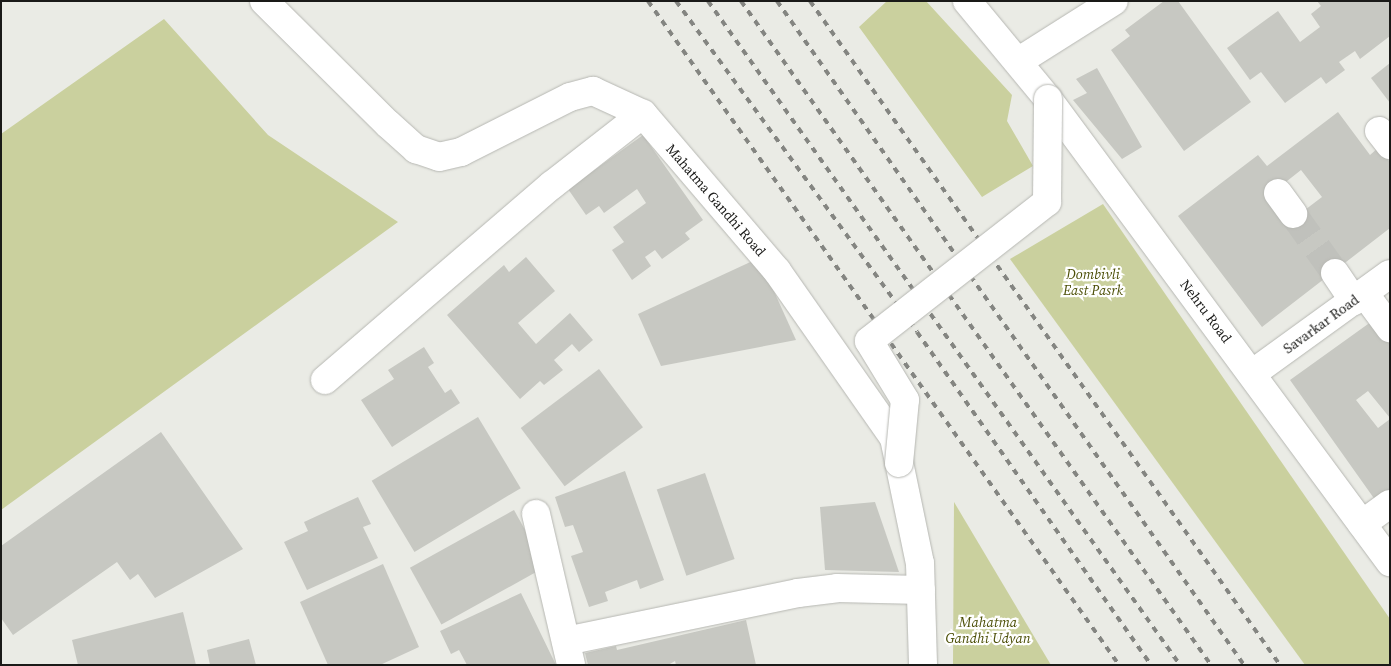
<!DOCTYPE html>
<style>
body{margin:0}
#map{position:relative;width:1391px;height:666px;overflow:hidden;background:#eaebe5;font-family:"Source Serif 4",serif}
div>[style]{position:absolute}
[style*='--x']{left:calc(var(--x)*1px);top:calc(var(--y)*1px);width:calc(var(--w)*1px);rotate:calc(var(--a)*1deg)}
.green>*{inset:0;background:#cad09e}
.building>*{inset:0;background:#c7c8c2;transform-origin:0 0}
.minor-tunnel>*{height:28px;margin-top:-14px;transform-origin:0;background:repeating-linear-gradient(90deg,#c0c1bc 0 28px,transparent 0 42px)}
.roads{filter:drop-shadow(0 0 1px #b6b7b2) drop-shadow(0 0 1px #b6b7b2)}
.minor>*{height:28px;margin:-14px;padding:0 14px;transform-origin:14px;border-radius:14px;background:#fff}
.rail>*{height:4px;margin-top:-2px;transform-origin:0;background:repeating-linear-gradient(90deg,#848581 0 6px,transparent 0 12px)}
.bridges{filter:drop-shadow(0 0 1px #b6b7b2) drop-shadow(0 0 1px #b6b7b2)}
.minor-bridge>*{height:28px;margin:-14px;padding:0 14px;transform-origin:14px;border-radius:14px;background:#fff}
span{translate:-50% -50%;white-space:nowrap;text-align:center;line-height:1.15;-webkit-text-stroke:4.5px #fff;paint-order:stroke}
.street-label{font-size:14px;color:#1a1a18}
.park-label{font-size:14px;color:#4c4f07;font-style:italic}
.frame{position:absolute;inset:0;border:2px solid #1a1a18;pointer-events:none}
</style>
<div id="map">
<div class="green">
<div style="clip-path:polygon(887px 1px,926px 1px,1012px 95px,1007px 121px,1033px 166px,982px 197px,859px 27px)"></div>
<div style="clip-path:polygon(164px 19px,268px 135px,398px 222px,1px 510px,1px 134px)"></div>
<div style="clip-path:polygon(1103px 204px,1390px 619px,1390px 665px,1305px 665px,1010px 259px)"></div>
<div style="clip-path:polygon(954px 502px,1051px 665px,953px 665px)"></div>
</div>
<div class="building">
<div style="clip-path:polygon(1164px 1px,1178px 1px,1251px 102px,1184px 151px,1111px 50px,1130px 36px,1125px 30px)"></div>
<div style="clip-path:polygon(1317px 1px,1390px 1px,1390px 36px,1360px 59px,1355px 51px,1339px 62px,1345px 70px,1326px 84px,1321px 77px,1285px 103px,1261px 72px,1250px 80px,1227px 48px,1278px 11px,1300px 42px,1320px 27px,1311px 14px,1321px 6px)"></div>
<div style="clip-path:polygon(1390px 63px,1390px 103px,1371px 78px)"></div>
<div style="clip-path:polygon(1097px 68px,1142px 147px,1122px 159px,1073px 100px,1087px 93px,1076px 79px)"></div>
<div style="clip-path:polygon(evenodd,1338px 112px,1370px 155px,1378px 148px,1390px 162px,1390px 228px,1262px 327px,1178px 216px,1258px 155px,1267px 166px,1338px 112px,1301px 170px,1322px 197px,1289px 222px,1268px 196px,1301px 170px)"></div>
<div style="clip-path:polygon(643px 135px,703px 220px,685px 233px,690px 239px,662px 259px,655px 250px,645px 257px,651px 266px,632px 280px,612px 250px,624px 242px,613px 227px,646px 203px,637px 189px,604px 213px,599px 206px,586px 215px,568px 189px)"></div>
<div style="clip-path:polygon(526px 257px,555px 291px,518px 323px,536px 344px,570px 313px,593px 340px,579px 352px,572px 344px,554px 360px,563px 370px,544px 385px,540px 381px,520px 399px,447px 315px,504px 265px,509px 272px)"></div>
<div style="clip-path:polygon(759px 258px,796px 340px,661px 366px,638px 314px)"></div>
<div style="clip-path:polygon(1375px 319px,1390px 340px,1390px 418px,1368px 391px,1356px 400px,1378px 428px,1390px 419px,1390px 496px,1378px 504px,1290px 380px)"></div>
<div style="clip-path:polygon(424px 347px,434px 363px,428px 367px,445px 393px,451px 389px,460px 403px,392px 447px,361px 400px,394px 379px,388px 370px)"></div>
<div style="left:599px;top:369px;width:73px;height:98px;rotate:53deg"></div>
<div style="left:478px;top:417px;width:83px;height:124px;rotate:59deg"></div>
<div style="clip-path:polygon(161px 432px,243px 549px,155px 598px,138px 574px,130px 580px,117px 562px,13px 635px,1px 618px,1px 546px)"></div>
<div style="clip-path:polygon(625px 471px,664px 580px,640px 589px,637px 580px,605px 592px,608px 601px,589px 607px,571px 556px,583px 552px,573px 525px,565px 527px,555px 497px)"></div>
<div style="left:705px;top:473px;width:91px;height:51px;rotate:71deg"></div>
<div style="clip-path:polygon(358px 497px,371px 524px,363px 527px,378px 558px,307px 590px,284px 542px,308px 531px,304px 522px)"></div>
<div style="clip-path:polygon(875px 502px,899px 572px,825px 570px,820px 507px)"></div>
<div style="left:514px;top:510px;width:65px;height:119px;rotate:61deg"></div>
<div style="clip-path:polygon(383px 564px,419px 647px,380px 665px,328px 665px,300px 602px)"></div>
<div style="clip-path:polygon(521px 593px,556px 665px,467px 665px,459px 650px,451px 654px,440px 631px)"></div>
<div style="clip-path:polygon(183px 612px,196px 665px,78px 665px,72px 640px)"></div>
<div style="clip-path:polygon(746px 620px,756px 665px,676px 665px,675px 661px,668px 665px,588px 665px,585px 653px,616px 646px,617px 650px)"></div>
<div style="clip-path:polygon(249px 639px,256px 665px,210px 665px,207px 650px)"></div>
</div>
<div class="minor-tunnel">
<div style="--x:1293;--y:214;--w:72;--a:54.6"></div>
</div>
<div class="roads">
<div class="minor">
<div style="--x:264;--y:1;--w:175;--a:44.8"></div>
<div style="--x:388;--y:124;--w:38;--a:42"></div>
<div style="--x:416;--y:149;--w:24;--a:19"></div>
<div style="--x:439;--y:157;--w:23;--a:-13"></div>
<div style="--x:461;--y:152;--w:122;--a:-26.8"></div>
<div style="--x:570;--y:97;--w:24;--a:-15"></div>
<div style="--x:593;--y:91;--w:55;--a:24.7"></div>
<div style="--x:643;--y:114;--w:206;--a:49.5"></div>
<div style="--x:777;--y:271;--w:204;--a:55"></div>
<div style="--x:894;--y:438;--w:128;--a:78.3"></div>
<div style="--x:920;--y:563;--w:102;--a:88.3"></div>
<div style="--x:967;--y:1;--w:127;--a:50.4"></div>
<div style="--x:1048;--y:99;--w:576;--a:53.55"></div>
<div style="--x:1019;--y:61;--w:112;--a:-32.3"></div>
<div style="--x:1379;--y:131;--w:18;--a:52"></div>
<div style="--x:1278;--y:193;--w:26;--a:54"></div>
<div style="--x:1335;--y:273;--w:34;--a:56"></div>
<div style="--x:1364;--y:293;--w:44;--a:53.4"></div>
<div style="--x:1253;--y:373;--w:169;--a:-35.9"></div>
<div style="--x:325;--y:380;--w:299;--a:-40.7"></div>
<div style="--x:552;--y:185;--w:115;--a:-38"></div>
<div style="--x:536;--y:514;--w:155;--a:76.9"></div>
<div style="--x:1362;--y:524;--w:34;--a:-36"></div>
<div style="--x:566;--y:641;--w:237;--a:-11.7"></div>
<div style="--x:798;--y:593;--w:39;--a:-7"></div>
<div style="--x:837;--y:588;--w:84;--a:1.4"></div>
</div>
</div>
<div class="rail">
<div style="--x:648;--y:1;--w:814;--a:54.65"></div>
<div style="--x:676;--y:1;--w:409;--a:53.9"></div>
<div style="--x:917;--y:332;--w:407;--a:54.9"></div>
<div style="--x:708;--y:1;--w:815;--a:54.59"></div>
<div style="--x:741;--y:1;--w:814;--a:54.71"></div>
<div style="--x:777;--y:1;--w:812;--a:54.88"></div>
<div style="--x:810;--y:1;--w:814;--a:54.71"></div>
</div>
<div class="bridges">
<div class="minor-bridge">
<div style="--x:899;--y:463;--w:63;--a:-84.6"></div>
<div style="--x:905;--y:400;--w:69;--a:-121.4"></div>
<div style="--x:869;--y:341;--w:226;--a:-38"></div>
<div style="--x:1047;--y:202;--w:103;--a:-89.4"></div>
</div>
</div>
<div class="street-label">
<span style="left:716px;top:200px;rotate:49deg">Mahatma Gandhi Road</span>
<span style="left:1206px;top:311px;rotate:53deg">Nehru Road</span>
<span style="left:1321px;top:324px;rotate:-36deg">Savarkar Road</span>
</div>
<div class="park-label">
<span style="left:1093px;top:282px">Dombivli<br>East Pasrk</span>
<span style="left:988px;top:630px">Mahatma<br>Gandhi Udyan</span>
</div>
<div class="frame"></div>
</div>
